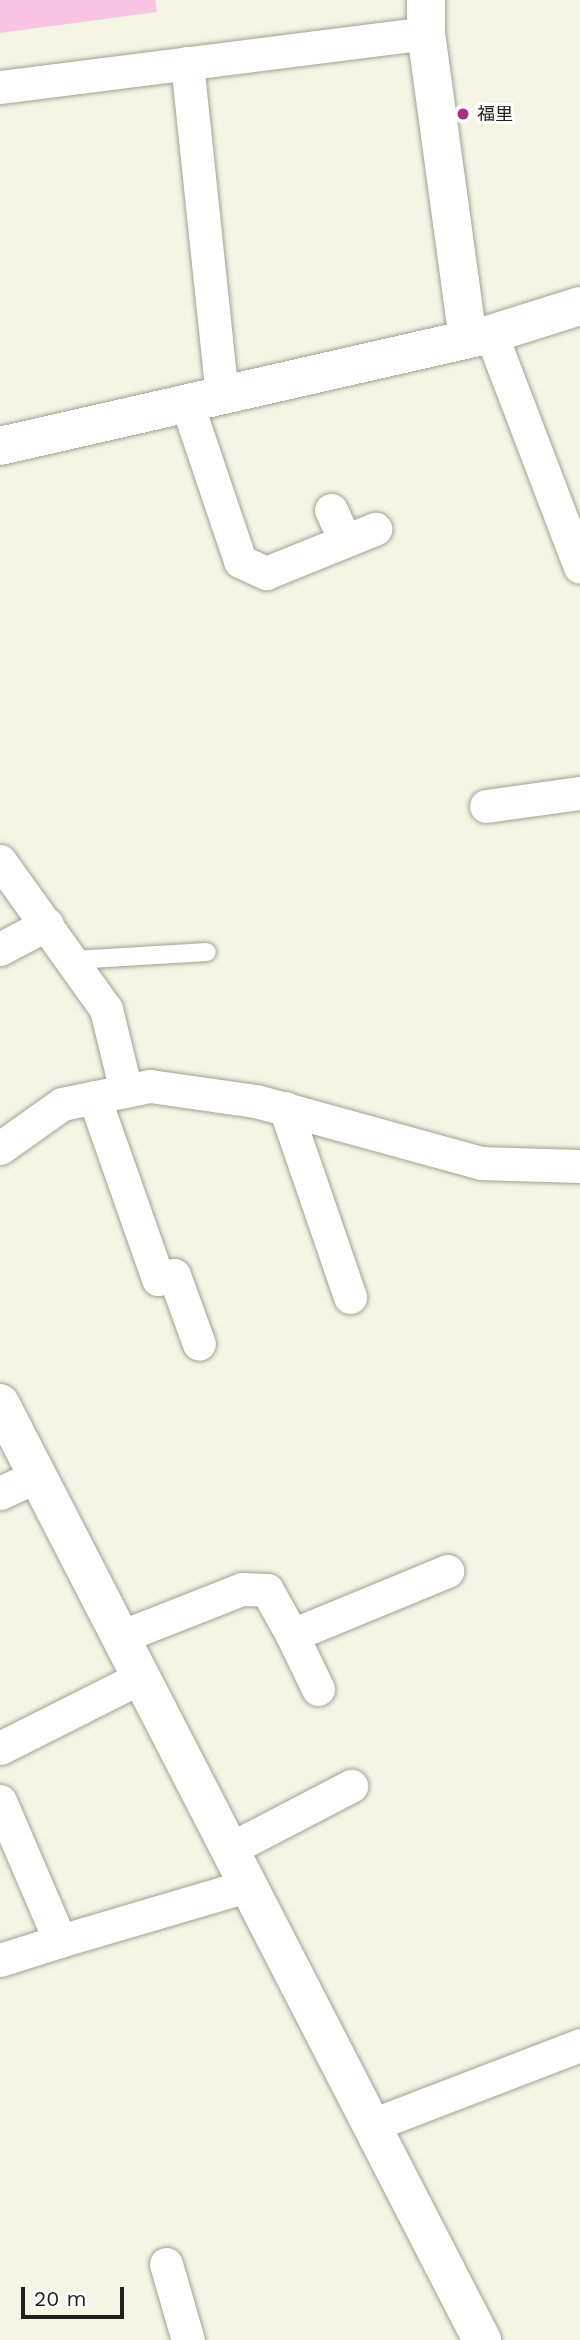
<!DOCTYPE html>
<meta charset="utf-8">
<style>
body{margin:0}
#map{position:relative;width:580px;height:2340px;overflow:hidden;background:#f4f5e5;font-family:"Work Sans","Noto Sans JP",sans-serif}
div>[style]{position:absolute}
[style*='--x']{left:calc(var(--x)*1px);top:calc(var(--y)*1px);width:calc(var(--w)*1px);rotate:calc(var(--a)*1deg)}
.green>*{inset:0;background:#f9c4e2}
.roads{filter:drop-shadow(0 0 2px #a0a192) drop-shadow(0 0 2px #a0a192)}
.lane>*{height:18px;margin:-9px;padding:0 9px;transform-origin:9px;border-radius:9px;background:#fff}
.street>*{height:33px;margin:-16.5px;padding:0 16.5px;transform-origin:16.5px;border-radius:16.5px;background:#fff}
.secondary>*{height:38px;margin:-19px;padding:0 19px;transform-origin:19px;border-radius:19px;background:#fff}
.dots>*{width:19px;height:19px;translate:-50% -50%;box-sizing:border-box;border:4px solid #fff;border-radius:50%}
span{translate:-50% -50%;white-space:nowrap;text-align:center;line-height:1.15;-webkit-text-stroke:6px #fff;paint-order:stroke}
.poi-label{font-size:18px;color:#1f201a}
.left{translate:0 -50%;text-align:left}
.scale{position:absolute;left:21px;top:2287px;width:103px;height:32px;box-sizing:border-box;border:4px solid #1f201a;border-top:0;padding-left:9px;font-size:21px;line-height:24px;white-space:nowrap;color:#1f201a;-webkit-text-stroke:5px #fff;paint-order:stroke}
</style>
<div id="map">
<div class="green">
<div style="clip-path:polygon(0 0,155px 0,157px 12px,0 33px)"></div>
</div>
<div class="roads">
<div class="lane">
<div style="--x:74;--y:960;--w:133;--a:-3.4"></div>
</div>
<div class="street">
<div style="--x:187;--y:63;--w:334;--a:84"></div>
<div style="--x:0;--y:87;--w:429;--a:-7.2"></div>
<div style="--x:491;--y:334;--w:249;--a:69.1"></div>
<div style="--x:187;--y:404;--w:166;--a:71.3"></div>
<div style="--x:240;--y:561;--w:29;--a:25"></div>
<div style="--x:266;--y:573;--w:118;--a:-22"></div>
<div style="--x:331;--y:510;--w:33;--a:65"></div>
<div style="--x:486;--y:806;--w:95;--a:-7.9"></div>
<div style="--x:0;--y:861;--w:182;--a:54.4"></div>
<div style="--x:106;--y:1009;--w:84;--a:76.3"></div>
<div style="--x:0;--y:949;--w:53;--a:-28"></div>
<div style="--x:94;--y:1097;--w:193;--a:70.6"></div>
<div style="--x:158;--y:1279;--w:16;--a:-14"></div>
<div style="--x:174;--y:1275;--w:73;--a:70.1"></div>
<div style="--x:285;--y:1108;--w:200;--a:71"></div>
<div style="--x:0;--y:1148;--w:76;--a:-35.4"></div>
<div style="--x:62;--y:1104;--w:90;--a:-11.6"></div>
<div style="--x:150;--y:1086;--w:107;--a:8.1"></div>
<div style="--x:256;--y:1101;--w:233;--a:15.4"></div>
<div style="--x:481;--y:1163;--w:99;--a:1.7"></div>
<div style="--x:0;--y:1493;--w:41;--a:-24.7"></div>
<div style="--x:292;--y:1635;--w:60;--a:64.3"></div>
<div style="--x:120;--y:1637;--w:131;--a:-21.5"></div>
<div style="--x:242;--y:1589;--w:25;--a:2"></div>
<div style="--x:267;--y:1590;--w:51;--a:60.9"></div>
<div style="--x:292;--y:1635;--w:168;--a:-22.4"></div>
<div style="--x:0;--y:1748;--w:156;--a:-26.7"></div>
<div style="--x:0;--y:1801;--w:152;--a:66.8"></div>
<div style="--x:60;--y:1941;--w:195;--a:-16.4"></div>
<div style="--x:228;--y:1850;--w:139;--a:-27.5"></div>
<div style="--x:0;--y:1960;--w:63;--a:-17.6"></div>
<div style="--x:372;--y:2125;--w:223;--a:-21"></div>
<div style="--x:166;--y:2264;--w:79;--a:73.9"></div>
</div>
<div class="secondary">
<div style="--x:426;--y:0;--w:33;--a:90"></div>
<div style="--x:426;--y:33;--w:309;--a:82.2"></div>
<div style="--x:0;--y:446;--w:504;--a:-12.85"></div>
<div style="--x:491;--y:334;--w:93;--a:-17.5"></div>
<div style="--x:0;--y:1403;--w:1054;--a:62.78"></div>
</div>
</div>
<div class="dots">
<div style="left:463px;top:114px;background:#a92e81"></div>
</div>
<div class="poi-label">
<span class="left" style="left:477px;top:114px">福里</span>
</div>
<div class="scale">20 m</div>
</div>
